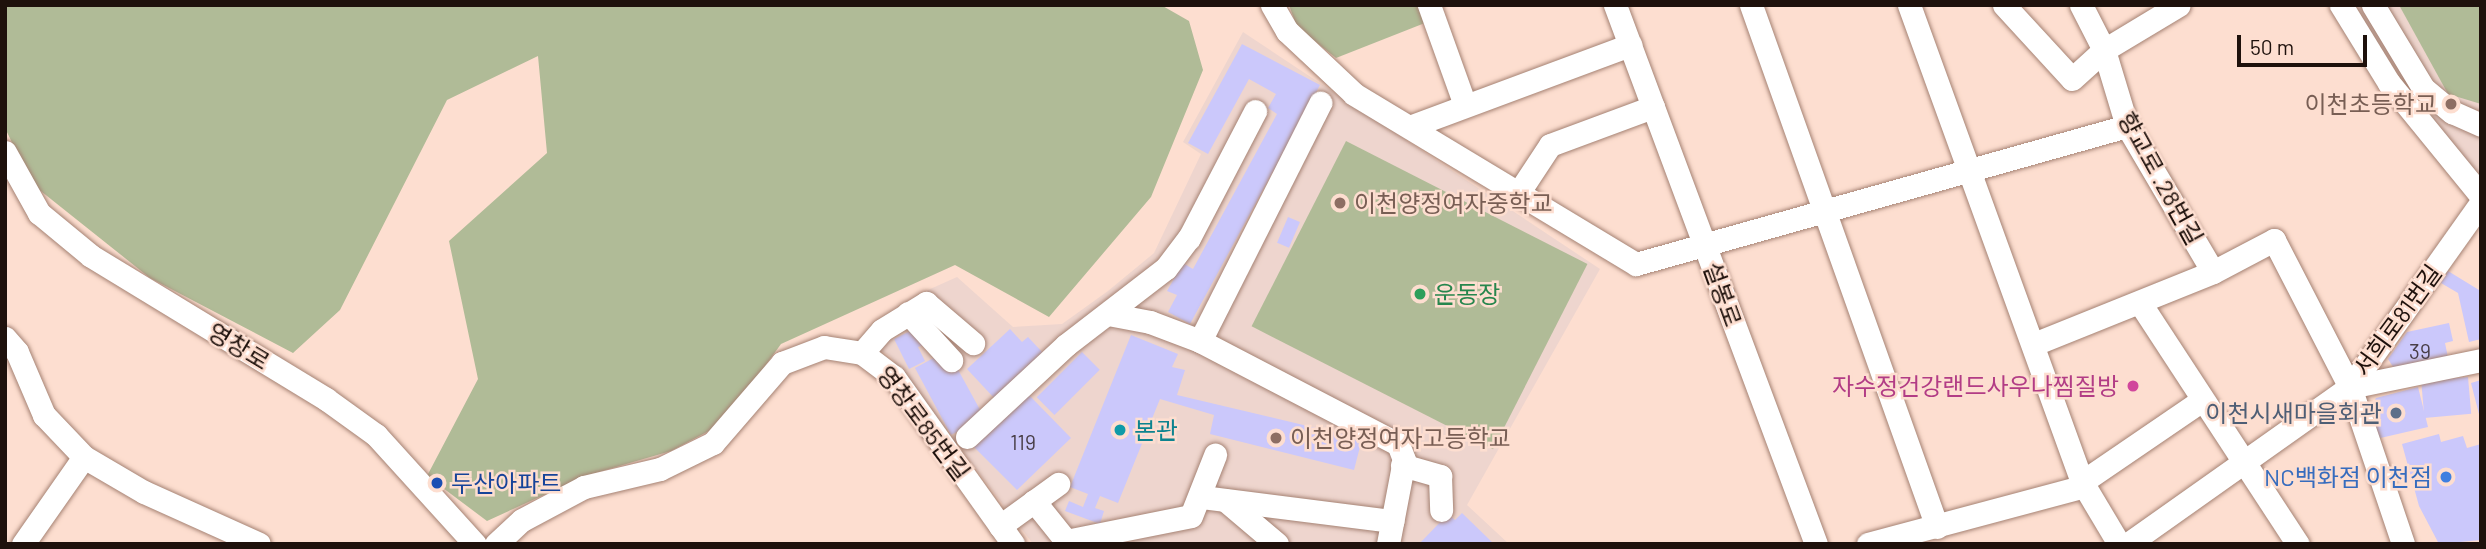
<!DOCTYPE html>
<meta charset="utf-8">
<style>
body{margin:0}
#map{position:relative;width:2486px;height:549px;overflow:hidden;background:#fdded0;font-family:Barlow,"Noto Sans KR",sans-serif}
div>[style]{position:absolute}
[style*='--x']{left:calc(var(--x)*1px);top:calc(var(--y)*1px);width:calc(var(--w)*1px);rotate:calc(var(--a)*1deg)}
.education>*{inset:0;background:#eed5ce}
.green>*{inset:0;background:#b0bb97;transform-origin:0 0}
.building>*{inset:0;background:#cbc8fb;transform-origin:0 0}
.roads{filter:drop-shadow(0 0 2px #a58273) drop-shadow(0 0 2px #a58273)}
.minor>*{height:23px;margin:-11.5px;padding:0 11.5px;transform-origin:11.5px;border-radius:11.5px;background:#fff}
.dots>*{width:19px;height:19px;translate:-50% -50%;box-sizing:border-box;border:4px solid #fdded0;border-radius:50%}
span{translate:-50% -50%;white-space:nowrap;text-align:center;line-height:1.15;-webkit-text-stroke:5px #fdded0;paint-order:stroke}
.number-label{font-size:21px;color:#493f48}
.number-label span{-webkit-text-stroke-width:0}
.education-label{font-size:24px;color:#785e54}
.right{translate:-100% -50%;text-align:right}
.left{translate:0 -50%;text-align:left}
.street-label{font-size:24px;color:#1e110c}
.leisure-label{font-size:24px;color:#27864d}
.hotel-label{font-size:24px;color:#b23c85}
.service-label{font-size:24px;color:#4e5e75}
.culture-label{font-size:24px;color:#0d838f}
.shop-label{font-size:24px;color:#366cbe}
.transit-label{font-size:24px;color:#164399}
.frame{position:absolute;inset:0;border:7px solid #1e110c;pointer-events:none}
.scale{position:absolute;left:2237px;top:35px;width:130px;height:32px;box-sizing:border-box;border:4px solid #1e110c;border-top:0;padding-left:9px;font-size:21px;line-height:24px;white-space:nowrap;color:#1e110c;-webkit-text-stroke:5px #fdded0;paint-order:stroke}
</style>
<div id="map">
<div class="education">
<div style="clip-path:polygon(2352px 5px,2481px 5px,2481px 182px,2363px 27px)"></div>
<div style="clip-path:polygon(1243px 32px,1600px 269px,1467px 505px,1509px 544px,1033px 544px,890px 356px,860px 338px,928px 290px,957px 277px,1013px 327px,1062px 324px,1108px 291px,1154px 253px,1201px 154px,1183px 142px)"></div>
</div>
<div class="green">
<div style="clip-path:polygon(5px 5px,1161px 5px,1189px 21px,1203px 70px,1151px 197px,1049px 317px,955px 265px,781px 344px,724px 423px,671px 451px,585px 476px,487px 521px,427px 476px,478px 379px,449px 241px,547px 153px,538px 56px,447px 100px,340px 310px,293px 353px,150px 278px,32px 184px,5px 128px)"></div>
<div style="clip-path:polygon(1289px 5px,1424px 5px,1430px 21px,1336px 58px,1297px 27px)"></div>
<div style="clip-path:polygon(2399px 5px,2481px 5px,2481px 104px,2448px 94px)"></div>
<div style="left:1346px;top:141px;width:271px;height:208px;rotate:27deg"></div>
</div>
<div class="building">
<div style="clip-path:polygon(1242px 44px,1320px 85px,1190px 324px,1168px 312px,1177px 295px,1167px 291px,1183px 263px,1193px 269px,1277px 114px,1268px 108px,1276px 94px,1249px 79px,1208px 154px,1188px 143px)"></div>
<div style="left:1288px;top:217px;width:13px;height:28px;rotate:23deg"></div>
<div style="clip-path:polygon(2448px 271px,2479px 290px,2481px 339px,2469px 342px,2458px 293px,2441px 283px)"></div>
<div style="clip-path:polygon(2449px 323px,2453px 341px,2445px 343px,2449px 362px,2395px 370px,2388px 359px,2407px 332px)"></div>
<div style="clip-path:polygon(920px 326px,928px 343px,918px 347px,925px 361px,909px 369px,894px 339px)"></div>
<div style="clip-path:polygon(1010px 329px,1022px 342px,1028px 337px,1044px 354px,995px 399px,967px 369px)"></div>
<div style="clip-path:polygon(1131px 335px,1178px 354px,1172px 367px,1185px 370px,1177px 395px,1362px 439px,1354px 470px,1210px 434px,1214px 415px,1160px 399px,1118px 503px,1100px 496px,1095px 508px,1104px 511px,1100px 524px,1065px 511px,1069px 501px,1083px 507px,1088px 494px,1070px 487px)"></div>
<div style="left:1082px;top:352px;width:25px;height:64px;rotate:45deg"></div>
<div style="clip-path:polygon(941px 354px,956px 366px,984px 417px,951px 435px,915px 368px)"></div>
<div style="left:2468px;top:377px;width:37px;height:47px;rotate:85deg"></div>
<div style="clip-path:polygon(2481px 380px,2481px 418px,2480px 418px,2471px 383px)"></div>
<div style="clip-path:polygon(2418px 387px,2428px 427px,2376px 439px,2369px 410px,2376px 398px)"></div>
<div style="clip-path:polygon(1029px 395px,1071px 438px,1017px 490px,974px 447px,989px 433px,984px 428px)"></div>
<div style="clip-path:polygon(2439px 434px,2441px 442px,2463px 436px,2467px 448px,2481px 444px,2481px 540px,2439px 544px,2419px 506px,2402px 444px)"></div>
<div style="clip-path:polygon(1462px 513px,1494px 544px,1419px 544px,1448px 514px,1455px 520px)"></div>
</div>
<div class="roads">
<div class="minor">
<div style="--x:1272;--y:5;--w:30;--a:60"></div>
<div style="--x:1287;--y:31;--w:92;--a:43.2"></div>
<div style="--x:1354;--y:94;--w:329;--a:31.1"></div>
<div style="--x:1636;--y:264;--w:510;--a:-15.7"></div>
<div style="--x:1429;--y:5;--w:106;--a:70.2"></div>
<div style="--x:1615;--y:5;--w:575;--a:69.55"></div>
<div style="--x:1751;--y:5;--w:554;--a:70.39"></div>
<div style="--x:1909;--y:5;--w:507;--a:70.07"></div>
<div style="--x:2082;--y:482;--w:72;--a:59.2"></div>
<div style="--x:2004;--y:5;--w:100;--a:47.4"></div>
<div style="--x:2072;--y:79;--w:43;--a:-42.2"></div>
<div style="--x:2104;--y:50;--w:87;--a:-31"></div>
<div style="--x:2081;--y:5;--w:51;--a:62.9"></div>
<div style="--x:2104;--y:50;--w:79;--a:73.2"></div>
<div style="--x:2127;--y:126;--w:169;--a:59.5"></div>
<div style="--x:2341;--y:5;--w:92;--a:58.4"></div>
<div style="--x:2389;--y:83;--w:146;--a:50.8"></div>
<div style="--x:2373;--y:5;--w:97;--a:58.9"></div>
<div style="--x:2423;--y:88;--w:38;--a:40"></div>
<div style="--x:2452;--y:112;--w:32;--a:24"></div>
<div style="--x:1412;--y:126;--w:233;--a:-20.4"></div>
<div style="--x:5;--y:152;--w:70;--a:60.9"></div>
<div style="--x:39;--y:213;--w:67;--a:39.6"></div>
<div style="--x:91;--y:256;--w:275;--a:31.3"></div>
<div style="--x:326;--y:399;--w:62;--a:35.8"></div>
<div style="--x:376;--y:435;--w:147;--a:47.8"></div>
<div style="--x:1519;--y:192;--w:56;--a:-56.6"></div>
<div style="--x:1550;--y:145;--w:110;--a:-20.3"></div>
<div style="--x:2140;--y:303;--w:288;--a:56.8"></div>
<div style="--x:908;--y:313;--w:64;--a:47.5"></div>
<div style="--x:1108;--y:314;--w:43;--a:10.8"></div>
<div style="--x:1150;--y:322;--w:53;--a:20.8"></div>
<div style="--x:1200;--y:341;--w:223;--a:27.5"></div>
<div style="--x:1398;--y:444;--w:17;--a:69"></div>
<div style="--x:1404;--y:460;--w:86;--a:100.8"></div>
<div style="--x:5;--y:338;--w:18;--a:49"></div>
<div style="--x:17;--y:352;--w:69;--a:66.8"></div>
<div style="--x:44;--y:415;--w:58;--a:46.4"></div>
<div style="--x:84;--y:457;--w:69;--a:30.3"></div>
<div style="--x:144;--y:492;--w:126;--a:24.3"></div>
<div style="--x:1200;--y:341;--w:267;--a:-63.2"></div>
<div style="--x:2034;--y:344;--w:193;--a:-21.9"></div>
<div style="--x:2213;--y:272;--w:69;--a:-27.7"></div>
<div style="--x:2274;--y:240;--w:165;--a:62.7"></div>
<div style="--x:2350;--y:387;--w:166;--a:71.3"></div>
<div style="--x:862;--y:353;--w:30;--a:-49"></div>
<div style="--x:882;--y:330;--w:52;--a:-31.5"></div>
<div style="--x:926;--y:303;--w:62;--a:40.4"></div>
<div style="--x:2350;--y:387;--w:134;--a:-11.6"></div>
<div style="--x:967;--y:437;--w:135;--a:-42.9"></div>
<div style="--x:1066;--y:345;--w:126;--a:-37.6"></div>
<div style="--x:1166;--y:268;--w:38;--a:-53"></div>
<div style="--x:1189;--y:238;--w:143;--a:-62.5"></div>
<div style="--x:1402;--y:465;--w:40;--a:16"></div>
<div style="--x:1440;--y:476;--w:34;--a:88"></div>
<div style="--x:2082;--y:482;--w:145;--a:-34.3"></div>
<div style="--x:1202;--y:497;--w:192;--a:7.2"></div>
<div style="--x:1225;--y:500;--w:68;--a:40.2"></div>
<div style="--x:1034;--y:501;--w:51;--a:51.3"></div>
<div style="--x:1066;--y:541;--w:127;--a:-11.3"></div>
<div style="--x:1191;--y:516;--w:66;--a:-68.5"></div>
<div style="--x:1000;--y:526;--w:72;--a:-35.9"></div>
<div style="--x:23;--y:544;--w:106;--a:-55"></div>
<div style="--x:496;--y:544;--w:35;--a:-43"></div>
<div style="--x:522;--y:520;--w:70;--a:-28"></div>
<div style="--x:584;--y:487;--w:78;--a:-13.3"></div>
<div style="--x:660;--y:469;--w:59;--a:-26.1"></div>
<div style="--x:713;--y:443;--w:106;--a:-49.2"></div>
<div style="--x:782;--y:363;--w:45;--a:-20.9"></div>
<div style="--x:824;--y:347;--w:38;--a:9"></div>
<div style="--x:862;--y:353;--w:40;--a:37"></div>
<div style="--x:894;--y:377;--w:205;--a:54.5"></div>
<div style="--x:1868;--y:544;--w:225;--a:-15"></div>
<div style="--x:2128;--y:544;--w:272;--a:-35.3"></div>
<div style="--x:2350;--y:387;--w:226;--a:-54.6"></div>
</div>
</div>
<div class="dots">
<div style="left:2451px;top:104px;background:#8d6e63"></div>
<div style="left:1340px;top:203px;background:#8d6e63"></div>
<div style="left:1420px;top:294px;background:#2e9e5b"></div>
<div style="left:2133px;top:386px;background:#d1479c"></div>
<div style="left:2396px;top:413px;background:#5c6f8a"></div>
<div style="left:1120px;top:430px;background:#0f9aa8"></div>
<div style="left:1276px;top:438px;background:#8d6e63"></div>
<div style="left:2446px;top:477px;background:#3f7fe0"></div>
<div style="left:437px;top:483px;background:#1a4fb4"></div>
</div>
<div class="number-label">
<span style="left:2420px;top:351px">39</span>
<span style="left:1023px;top:442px">119</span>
</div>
<div class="education-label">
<span class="right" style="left:2437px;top:104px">이천초등학교</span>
<span class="left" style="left:1354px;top:203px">이천양정여자중학교</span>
<span class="left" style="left:1290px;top:438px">이천양정여자고등학교</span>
</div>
<div class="street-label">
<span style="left:2161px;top:178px;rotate:61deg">향교로 .28번길</span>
<span style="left:1723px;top:294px;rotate:70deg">설봉로</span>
<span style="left:2397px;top:320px;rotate:-54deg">서희로81번길</span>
<span style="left:239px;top:346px;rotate:31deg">영창로</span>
<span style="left:924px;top:423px;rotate:53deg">영창로85번길</span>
</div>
<div class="leisure-label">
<span class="left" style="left:1434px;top:294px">운동장</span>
</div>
<div class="hotel-label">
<span class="right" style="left:2119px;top:386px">자수정건강랜드사우나찜질방</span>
</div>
<div class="service-label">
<span class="right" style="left:2382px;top:413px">이천시새마을회관</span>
</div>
<div class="culture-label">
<span class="left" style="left:1134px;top:430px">본관</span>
</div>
<div class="shop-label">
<span class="right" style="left:2432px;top:477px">NC백화점 이천점</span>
</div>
<div class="transit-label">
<span class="left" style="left:451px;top:483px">두산아파트</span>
</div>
<div class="frame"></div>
<div class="scale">50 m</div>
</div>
